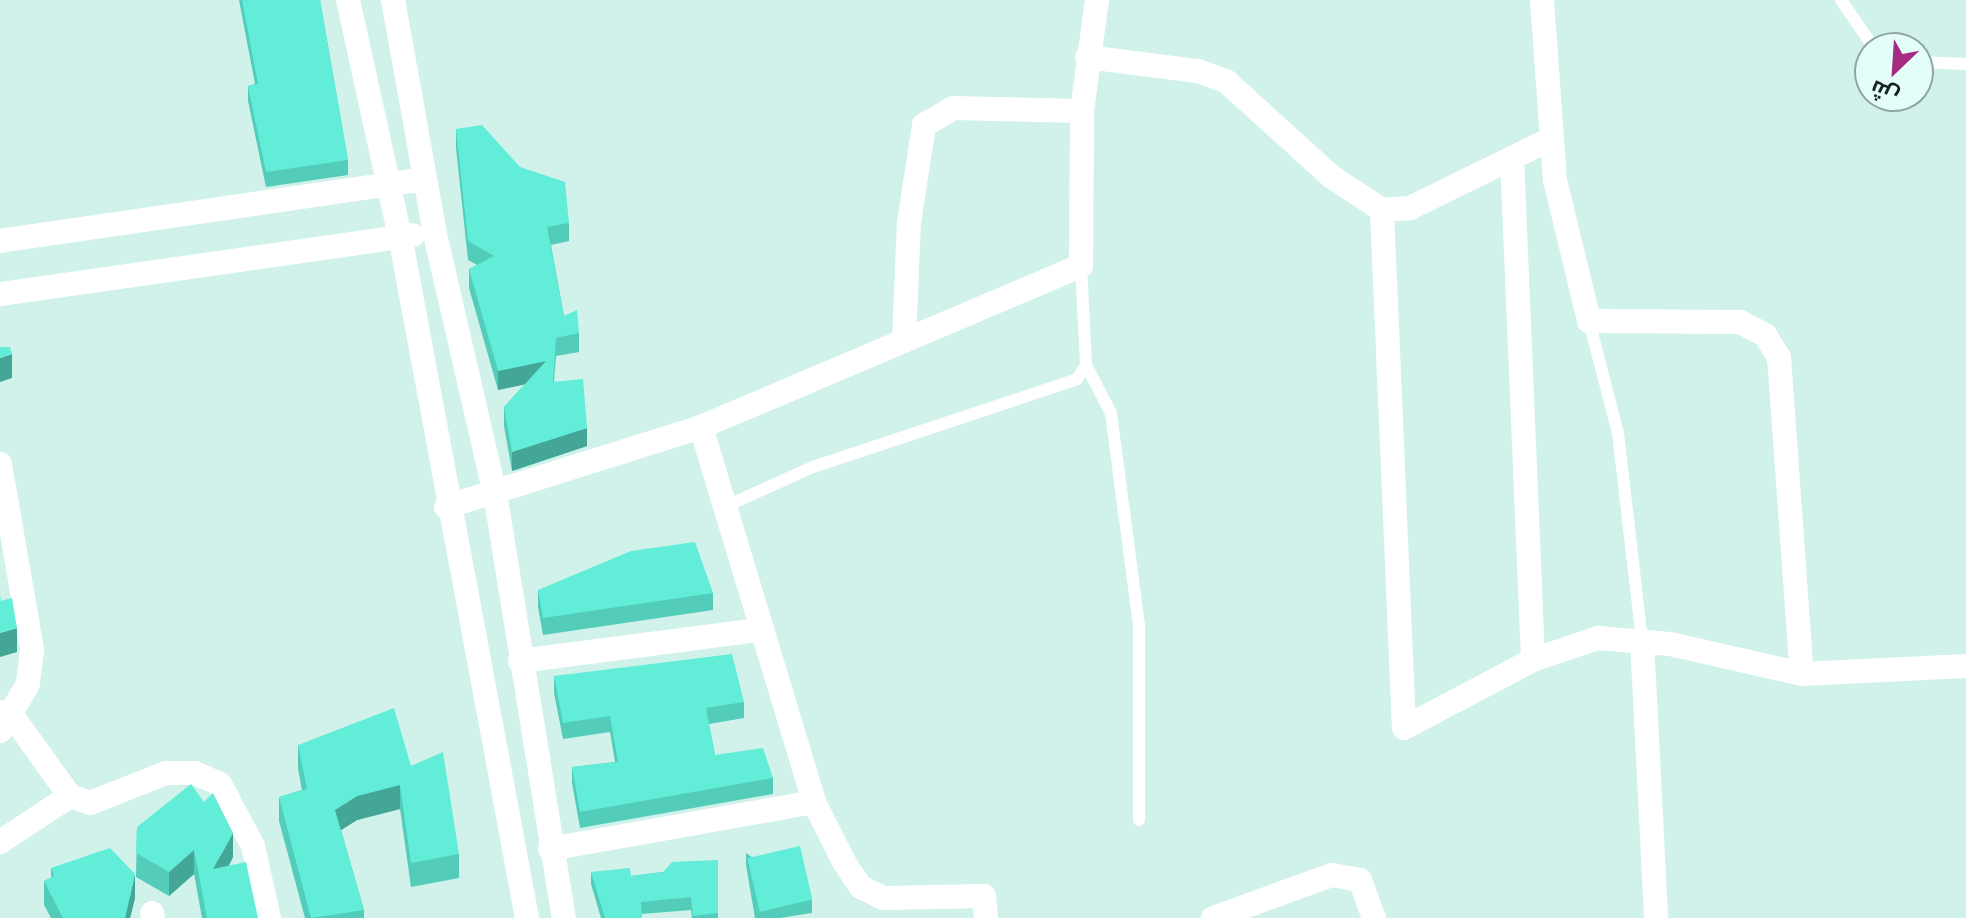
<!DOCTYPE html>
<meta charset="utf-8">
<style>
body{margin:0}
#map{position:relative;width:1966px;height:918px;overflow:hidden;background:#d1f2eb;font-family:Helvetica,Cairo,sans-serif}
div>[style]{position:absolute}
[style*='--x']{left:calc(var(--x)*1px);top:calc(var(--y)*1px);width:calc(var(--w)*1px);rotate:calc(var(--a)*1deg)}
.service>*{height:12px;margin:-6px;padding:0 6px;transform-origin:6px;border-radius:6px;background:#fff}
.minor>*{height:24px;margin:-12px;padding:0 12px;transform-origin:12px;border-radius:12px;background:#fff}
.wall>*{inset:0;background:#53ccba}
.shaded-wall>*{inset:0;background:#44a697}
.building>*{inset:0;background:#61edd8;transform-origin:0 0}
span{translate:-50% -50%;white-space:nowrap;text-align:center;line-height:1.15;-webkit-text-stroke:7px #e3fef8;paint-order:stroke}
.north{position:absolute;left:1854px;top:32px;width:80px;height:80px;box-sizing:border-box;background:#e3fef8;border:2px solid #91a6a2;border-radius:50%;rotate:205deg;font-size:22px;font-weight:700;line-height:32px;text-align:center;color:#162220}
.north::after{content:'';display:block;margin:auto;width:28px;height:36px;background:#a42b81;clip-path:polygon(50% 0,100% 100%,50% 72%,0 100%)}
</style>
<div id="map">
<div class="service">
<div style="--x:1841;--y:0;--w:58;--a:55.5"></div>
<div style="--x:1918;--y:62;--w:48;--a:2.4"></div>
<div style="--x:1589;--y:321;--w:116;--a:75.5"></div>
<div style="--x:1618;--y:433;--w:208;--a:83.4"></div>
<div style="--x:1086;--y:365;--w:54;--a:62.5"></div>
<div style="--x:1111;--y:413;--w:216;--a:82.5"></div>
<div style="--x:1139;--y:627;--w:193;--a:90"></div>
<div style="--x:724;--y:507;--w:98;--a:-24.2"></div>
<div style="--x:813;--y:467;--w:278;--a:-18.4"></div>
<div style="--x:1077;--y:379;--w:17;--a:-57"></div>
<div style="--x:1086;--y:365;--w:99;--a:-92.9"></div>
</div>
<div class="minor">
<div style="--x:348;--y:0;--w:242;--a:77.6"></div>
<div style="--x:400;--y:236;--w:694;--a:79.45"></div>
<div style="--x:393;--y:0;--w:238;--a:79.8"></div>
<div style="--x:435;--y:234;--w:266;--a:77"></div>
<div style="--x:495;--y:493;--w:431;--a:80.8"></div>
<div style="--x:1542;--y:0;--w:180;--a:85.9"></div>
<div style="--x:1555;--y:180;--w:145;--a:76.4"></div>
<div style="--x:1589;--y:321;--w:151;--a:0.4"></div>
<div style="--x:1740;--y:322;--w:28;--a:27"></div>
<div style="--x:1765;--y:335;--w:26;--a:58"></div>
<div style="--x:1779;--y:357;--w:318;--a:85.9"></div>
<div style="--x:1087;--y:57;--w:112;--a:7.2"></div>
<div style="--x:1198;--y:71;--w:30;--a:20"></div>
<div style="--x:1226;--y:81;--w:143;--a:42.2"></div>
<div style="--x:1332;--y:177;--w:60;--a:33.4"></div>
<div style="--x:1382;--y:210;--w:28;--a:-4"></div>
<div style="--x:1410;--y:208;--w:157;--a:-26.1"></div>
<div style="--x:1512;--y:158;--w:502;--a:87.6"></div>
<div style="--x:1382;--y:210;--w:518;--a:87.57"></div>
<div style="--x:1404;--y:728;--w:146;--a:-27.8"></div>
<div style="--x:1533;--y:660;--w:69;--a:-18.7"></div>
<div style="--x:1598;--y:638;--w:72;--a:4.8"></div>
<div style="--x:1670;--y:644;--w:135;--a:12.8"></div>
<div style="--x:1802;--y:674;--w:164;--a:-2.8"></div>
<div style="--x:0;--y:241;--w:429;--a:-8.3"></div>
<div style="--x:0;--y:294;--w:417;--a:-8.1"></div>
<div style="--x:904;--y:341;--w:118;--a:-87.6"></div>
<div style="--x:909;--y:223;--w:99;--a:-81.3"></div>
<div style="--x:924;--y:125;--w:34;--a:-30"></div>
<div style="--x:953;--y:108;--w:129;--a:1.3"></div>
<div style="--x:701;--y:427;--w:392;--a:73.2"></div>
<div style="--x:814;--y:802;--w:67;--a:63.4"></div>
<div style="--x:844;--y:862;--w:30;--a:56"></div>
<div style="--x:861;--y:887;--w:25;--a:26"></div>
<div style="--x:884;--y:898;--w:100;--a:-1.1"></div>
<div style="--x:984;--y:896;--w:22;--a:85"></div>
<div style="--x:0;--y:464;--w:189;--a:80.2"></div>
<div style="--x:32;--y:650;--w:34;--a:97"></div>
<div style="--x:28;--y:684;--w:55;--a:120.8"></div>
<div style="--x:446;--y:507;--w:267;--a:-17.4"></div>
<div style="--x:701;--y:427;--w:413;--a:-23"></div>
<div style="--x:1081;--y:266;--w:155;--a:-89.6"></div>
<div style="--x:1082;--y:111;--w:112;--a:-82.3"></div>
<div style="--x:1642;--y:640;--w:278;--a:87.1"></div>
<div style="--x:520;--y:661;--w:241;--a:-7.4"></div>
<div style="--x:0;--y:712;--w:14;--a:21"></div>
<div style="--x:13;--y:717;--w:97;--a:54.2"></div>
<div style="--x:70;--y:796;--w:21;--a:19"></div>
<div style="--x:90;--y:803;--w:82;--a:-21.5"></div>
<div style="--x:166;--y:773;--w:29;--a:0"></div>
<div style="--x:195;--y:773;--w:27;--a:24"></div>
<div style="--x:220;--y:784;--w:70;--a:62"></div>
<div style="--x:253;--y:846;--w:74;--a:77.5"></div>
<div style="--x:0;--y:842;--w:84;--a:-33.3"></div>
<div style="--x:550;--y:849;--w:268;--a:-10.1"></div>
<div style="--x:152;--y:913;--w:5;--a:79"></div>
<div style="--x:1213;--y:918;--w:127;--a:-19.9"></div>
<div style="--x:1332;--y:875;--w:28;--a:10"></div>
<div style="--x:1360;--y:880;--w:40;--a:69.8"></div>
</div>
<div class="wall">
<div style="clip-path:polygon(239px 0,320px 0,348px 160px,348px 175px,266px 187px,248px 101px,248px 86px,255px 84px)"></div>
<div style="clip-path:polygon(456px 129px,569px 223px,569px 241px,551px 245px,564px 316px,579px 333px,579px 352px,556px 356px,554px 382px,587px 446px,512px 471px,504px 426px,504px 407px,525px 384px,498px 390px,469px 288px,469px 269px,477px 265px,468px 260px,456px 148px)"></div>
<div style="clip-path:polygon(538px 590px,713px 593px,713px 610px,543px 635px,538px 607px)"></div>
<div style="clip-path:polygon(554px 676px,744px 702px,744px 718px,709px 724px,715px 755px,773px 778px,773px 794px,580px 828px,572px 783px,572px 767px,615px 762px,610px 732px,563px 739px,554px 693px)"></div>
<div style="clip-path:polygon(298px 745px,411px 766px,459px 854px,459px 878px,411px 887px,400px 809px,357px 820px,341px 830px,364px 910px,364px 918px,305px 918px,279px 821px,279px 797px,302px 790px,298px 769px)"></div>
<div style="clip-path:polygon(137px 827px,233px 857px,229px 866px,258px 918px,265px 918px,202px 918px,194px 874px,169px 896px,136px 877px)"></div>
<div style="clip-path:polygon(746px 853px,812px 900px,812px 913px,780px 918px,755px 918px,746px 865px)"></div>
<div style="clip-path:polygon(718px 860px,718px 918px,692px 918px,691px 910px,642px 914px,642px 918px,601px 918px,591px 884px,591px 872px,631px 876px,663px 872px)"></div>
<div style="clip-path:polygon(51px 868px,135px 898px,130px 918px,51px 918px,44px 905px,44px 881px,51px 878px)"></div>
</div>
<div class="shaded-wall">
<div style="clip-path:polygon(12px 354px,12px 378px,0 382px,0 358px)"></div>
<div style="clip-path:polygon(546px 361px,546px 380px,498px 390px,498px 371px)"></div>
<div style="clip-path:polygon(587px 428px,587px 446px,512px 471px,512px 452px)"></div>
<div style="clip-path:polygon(17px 628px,17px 652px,0 657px,0 633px)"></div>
<div style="clip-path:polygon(400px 785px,400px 809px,357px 820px,335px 834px,335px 810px,357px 796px)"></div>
<div style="clip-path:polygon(233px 833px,233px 857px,213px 893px,213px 869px)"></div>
<div style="clip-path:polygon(194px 850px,194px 874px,169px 896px,169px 872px)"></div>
<div style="clip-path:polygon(135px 874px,135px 898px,130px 918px,125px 918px)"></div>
</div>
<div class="building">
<div style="clip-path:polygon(242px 0,320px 0,348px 160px,266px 172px,248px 86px,258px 84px)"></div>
<div style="clip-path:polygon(482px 125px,520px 167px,565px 182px,569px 223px,547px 227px,564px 316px,577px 310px,579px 333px,556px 338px,553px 382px,583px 379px,587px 428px,512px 452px,504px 407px,546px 361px,498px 371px,469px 269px,494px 256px,468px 241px,456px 129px)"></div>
<div style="clip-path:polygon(0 347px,10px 347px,12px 354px,0 358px)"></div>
<div style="clip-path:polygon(695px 542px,713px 593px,543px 618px,538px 590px,631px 551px)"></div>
<div style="clip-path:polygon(0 595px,1px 601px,12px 598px,17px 628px,0 633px)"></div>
<div style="clip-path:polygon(732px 654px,744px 702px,706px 708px,715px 755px,763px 748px,773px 778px,580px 812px,572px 767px,618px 762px,610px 716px,563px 723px,554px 676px)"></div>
<div style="clip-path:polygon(394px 708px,411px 766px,443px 752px,459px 854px,411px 863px,400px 785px,357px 796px,335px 810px,364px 910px,311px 918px,279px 797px,307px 789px,298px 745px)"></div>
<div style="clip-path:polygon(191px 784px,204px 802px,213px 793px,233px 833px,213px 869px,246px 862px,258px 918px,265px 918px,207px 918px,194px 850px,169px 872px,136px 853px,137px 827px)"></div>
<div style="left:800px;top:846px;width:55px;height:54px;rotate:77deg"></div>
<div style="clip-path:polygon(110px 848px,135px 874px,125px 918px,63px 918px,44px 881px,54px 876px,51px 868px)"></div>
<div style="clip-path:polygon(718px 860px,718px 913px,693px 916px,691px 897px,641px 902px,642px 918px,605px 918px,591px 872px,630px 868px,631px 876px,663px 872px,672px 862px)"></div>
</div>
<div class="north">ش</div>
</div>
